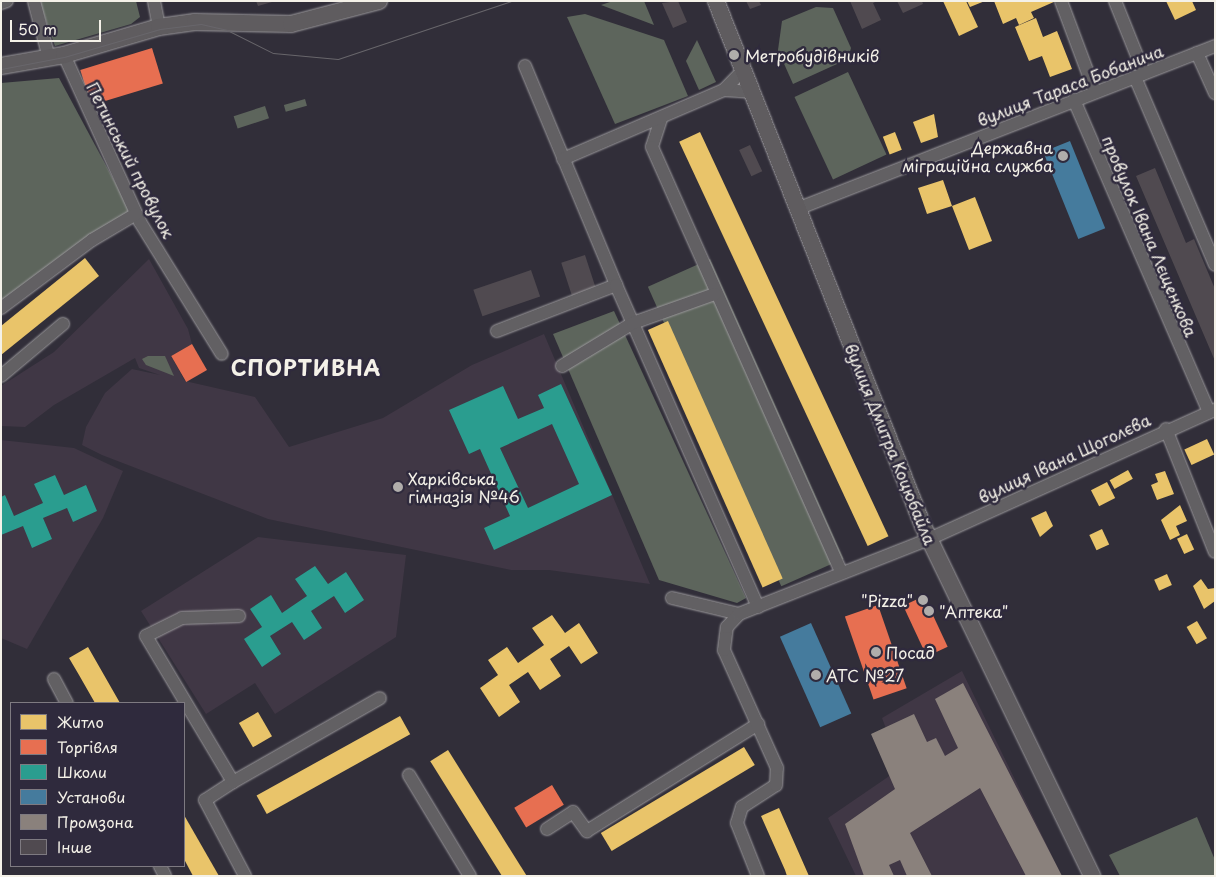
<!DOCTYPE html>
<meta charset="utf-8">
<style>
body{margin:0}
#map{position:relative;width:1216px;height:877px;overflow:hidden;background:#312e39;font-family:"Playpen Sans",sans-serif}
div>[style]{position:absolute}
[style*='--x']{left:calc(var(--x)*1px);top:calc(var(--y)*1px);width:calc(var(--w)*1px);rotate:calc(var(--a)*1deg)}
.built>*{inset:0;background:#403745}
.green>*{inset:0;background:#5d655c;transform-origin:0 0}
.homes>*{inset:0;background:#e9c46a;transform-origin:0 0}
.shops>*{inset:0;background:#e76f51;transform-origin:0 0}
.schools>*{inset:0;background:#2a9d8f}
.public>*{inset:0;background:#457b9d;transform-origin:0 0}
.industry>*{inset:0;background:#8a817c}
.building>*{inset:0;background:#504a50;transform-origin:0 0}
.roads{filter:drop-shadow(0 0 1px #9a989b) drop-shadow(0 0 1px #9a989b)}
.minor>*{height:12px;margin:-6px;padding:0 6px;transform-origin:6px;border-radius:6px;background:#626063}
.major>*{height:16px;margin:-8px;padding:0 8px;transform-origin:8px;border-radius:8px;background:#5f5c5f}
.tram>*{height:1px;margin:-0.5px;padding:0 0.5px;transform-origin:0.5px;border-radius:0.5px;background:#68666b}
.dots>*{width:14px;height:14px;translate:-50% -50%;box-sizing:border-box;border:2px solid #2f2a3d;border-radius:50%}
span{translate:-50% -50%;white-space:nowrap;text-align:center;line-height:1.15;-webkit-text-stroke:5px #2f2a3d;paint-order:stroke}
.poi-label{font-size:16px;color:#f4f1e8}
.left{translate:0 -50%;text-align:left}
.right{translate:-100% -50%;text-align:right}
.street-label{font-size:16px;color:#f4f1e8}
.district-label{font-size:21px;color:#f4f1e8;font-weight:700;letter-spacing:1px}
.frame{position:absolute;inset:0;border:2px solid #f4f1e8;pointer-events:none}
.legend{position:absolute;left:10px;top:702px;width:175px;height:165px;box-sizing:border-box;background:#2f2a3d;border:1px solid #7e7a81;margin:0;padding:6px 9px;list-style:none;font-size:15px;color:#f4f1e8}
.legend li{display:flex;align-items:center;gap:10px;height:25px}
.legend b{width:25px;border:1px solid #7e7a81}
.scale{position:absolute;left:10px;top:20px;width:91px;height:22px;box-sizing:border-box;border:2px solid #f4f1e8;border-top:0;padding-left:6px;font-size:15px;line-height:18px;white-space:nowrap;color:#f4f1e8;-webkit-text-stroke:4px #2f2a3d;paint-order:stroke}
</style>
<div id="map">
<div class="built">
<div style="clip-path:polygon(149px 259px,188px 329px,192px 344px,171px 356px,185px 381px,255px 397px,289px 447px,383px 418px,472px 365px,544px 334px,650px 584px,549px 570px,511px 570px,268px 519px,102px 455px,82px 445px,86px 427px,105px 393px,132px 369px,160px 375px,139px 368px,135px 358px,54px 405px,25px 427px,1px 426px,1px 386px,54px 352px)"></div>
<div style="clip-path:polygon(1px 440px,74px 448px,123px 471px,103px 518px,27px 649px,1px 638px)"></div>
<div style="clip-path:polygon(258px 537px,406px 555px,396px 637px,275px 714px,255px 683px,206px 714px,141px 611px)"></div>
<div style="clip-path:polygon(962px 671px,1062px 876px,856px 876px,828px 818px,901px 768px,882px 718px)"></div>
</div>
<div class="green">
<div style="clip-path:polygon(39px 1px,136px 1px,140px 17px,131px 24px,55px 46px)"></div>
<div style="clip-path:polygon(613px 1px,644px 1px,654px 25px,601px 5px)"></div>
<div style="clip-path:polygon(816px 7px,833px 8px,851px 48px,848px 59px,793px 84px,778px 50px,782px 21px)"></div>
<div style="clip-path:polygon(585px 14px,664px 40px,688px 96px,615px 124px,567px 17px)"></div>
<div style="clip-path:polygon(697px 40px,716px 82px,699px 90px,686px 61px)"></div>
<div style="left:848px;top:72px;width:91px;height:59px;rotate:65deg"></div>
<div style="clip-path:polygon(59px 78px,131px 212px,1px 309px,1px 83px)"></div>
<div style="left:305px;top:99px;width:7px;height:22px;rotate:74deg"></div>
<div style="left:265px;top:106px;width:13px;height:33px;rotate:72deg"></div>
<div style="left:710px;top:259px;width:328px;height:68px;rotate:66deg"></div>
<div style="clip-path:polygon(614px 311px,746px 598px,737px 603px,659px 580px,553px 334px)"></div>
<div style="clip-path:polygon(148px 356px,165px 356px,174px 376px,146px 365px,142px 359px)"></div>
<div style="clip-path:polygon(1197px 817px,1215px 860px,1215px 876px,1120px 876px,1109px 855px)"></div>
</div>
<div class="homes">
<div style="clip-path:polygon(943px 1px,966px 1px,978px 27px,959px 36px)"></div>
<div style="clip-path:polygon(967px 1px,985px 1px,970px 7px)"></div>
<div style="clip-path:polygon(994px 1px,1056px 1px,1031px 12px,1034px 18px,1019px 25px,1016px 18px,1003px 24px)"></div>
<div style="clip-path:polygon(1166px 1px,1192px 1px,1196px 10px,1175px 20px)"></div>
<div style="clip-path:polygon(1036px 18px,1043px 37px,1057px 31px,1072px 69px,1050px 77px,1042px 56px,1029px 61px,1015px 27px)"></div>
<div style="clip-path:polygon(934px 114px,938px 137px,921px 143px,913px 122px)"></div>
<div style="left:700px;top:132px;width:446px;height:23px;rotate:65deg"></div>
<div style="left:895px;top:132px;width:19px;height:13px;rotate:69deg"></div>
<div style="clip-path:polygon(943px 180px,952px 206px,975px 197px,992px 241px,969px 250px,952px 206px,927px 214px,918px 188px)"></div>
<div style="clip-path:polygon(85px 258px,99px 276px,1px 355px,1px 326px)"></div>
<div style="left:668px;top:321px;width:282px;height:22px;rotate:66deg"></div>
<div style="left:1207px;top:439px;width:17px;height:25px;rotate:65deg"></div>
<div style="left:1128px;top:470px;width:10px;height:21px;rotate:61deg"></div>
<div style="clip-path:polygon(1165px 471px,1174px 494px,1157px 500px,1151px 485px,1158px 482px,1155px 474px)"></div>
<div style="left:1107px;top:482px;width:18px;height:18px;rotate:63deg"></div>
<div style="clip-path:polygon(1180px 505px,1187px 521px,1176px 526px,1180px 535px,1170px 540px,1161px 520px)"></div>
<div style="clip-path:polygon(1046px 511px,1053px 526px,1040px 537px,1031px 518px)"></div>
<div style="left:1102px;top:529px;width:17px;height:14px;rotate:65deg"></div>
<div style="left:1187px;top:534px;width:17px;height:11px;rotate:65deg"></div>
<div style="left:1167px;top:574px;width:12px;height:14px;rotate:66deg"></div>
<div style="clip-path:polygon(1201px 579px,1208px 589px,1215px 588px,1215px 601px,1204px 609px,1193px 586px)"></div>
<div style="clip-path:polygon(552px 615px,565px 633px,579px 623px,598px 653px,581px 664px,569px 646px,550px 659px,561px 676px,540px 690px,528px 672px,509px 685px,520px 702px,499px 717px,480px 688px,498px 675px,488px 660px,507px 647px,518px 663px,544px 645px,532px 628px)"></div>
<div style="left:1197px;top:621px;width:20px;height:12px;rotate:60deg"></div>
<div style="clip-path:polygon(88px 647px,120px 703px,95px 703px,79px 675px,69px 658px)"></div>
<div style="left:258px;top:712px;width:28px;height:22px;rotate:60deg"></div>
<div style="left:400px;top:716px;width:21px;height:164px;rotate:61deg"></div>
<div style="left:744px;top:747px;width:21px;height:167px;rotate:59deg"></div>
<div style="left:448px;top:750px;width:149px;height:21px;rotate:58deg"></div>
<div style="clip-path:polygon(779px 808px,809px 876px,787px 876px,785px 870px,761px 816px)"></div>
<div style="clip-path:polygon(184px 815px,219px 876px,193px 876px,184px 859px)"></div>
</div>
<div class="shops">
<div style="left:152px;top:48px;width:37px;height:75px;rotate:73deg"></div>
<div style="left:192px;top:344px;width:30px;height:24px;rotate:60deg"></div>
<div style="left:924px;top:596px;width:56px;height:23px;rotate:65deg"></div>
<div style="left:878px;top:605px;width:88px;height:35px;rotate:71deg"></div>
<div style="left:552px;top:785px;width:23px;height:44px;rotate:59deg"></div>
</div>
<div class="schools">
<div style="clip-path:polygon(evenodd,561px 384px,612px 495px,494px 550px,484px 528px,510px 516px,480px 449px,469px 454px,449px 410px,503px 386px,518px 419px,544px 408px,538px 395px,561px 384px,552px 424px,579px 484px,528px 508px,500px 448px,552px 424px)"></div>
<div style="clip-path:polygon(55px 475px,64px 495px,86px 485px,97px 511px,73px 522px,67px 508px,43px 518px,52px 539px,32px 548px,23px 526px,1px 535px,1px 497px,5px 495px,14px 516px,43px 503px,34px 484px)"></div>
<div style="clip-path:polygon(315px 566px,328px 584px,346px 572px,364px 600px,345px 613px,334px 596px,311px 611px,322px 628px,304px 640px,292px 622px,270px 636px,281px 654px,262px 667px,244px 639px,262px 627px,250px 609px,271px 595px,282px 613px,307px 596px,295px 579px)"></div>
</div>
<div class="public">
<div style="left:1070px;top:141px;width:94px;height:29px;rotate:68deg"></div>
<div style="left:811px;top:623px;width:99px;height:34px;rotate:66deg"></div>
</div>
<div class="industry">
<div style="clip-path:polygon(963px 683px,1062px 876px,1026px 876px,980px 788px,910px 833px,932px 876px,907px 876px,900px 860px,889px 865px,894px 876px,864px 876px,845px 824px,895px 789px,871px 734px,914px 714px,927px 742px,936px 738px,945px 756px,958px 748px,935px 699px)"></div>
</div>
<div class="building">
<div style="clip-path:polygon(256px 1px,272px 1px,272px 2px,258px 6px)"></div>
<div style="clip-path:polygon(678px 1px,687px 22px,673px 28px,662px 3px)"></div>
<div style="clip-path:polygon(746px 1px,759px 1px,761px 5px,750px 9px)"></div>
<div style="clip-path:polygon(850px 1px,877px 1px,873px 3px,881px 20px,862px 29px)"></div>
<div style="clip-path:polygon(897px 1px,922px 1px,923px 4px,903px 13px)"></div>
<div style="left:750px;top:145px;width:29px;height:12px;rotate:65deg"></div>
<div style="clip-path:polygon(1155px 168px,1186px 243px,1194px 239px,1215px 289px,1215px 361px,1136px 176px)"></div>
<div style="left:585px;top:255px;width:36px;height:25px;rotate:72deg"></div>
<div style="left:531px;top:270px;width:28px;height:61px;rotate:71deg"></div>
</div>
<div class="roads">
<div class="minor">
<div style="--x:34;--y:1;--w:59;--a:75.3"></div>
<div style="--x:154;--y:1;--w:26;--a:79"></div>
<div style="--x:1061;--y:1;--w:97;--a:69.5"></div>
<div style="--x:1115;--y:1;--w:78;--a:68.1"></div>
<div style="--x:1;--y:3;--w:6;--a:-18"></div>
<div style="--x:1197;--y:53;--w:44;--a:65.8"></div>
<div style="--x:64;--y:55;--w:183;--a:65.5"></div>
<div style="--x:140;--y:222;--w:155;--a:58.2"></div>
<div style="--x:525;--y:66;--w:237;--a:67.4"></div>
<div style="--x:1135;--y:77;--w:204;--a:66.9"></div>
<div style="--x:724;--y:90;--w:27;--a:4"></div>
<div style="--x:1074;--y:100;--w:340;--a:66.6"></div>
<div style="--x:661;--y:119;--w:29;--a:108"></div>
<div style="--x:652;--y:147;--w:466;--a:66"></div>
<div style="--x:563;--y:159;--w:175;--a:-23.2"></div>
<div style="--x:724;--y:90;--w:28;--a:-46"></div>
<div style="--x:797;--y:209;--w:449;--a:-21.3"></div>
<div style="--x:1;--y:308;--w:114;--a:-36.8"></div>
<div style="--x:92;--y:240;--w:51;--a:-30.6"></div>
<div style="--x:497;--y:331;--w:128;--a:-21.1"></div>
<div style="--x:616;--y:285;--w:352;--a:66.2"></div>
<div style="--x:562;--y:366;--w:83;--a:-31.2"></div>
<div style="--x:633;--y:323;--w:87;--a:-19.5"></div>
<div style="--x:1;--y:376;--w:81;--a:-40"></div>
<div style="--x:1166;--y:429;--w:132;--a:68.3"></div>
<div style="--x:672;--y:598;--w:69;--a:13.4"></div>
<div style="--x:239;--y:616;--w:57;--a:178"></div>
<div style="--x:182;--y:618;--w:40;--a:153.4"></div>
<div style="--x:146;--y:636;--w:170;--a:59.2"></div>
<div style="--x:233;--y:782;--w:33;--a:147"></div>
<div style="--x:205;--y:800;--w:86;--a:62.2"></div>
<div style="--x:54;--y:679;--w:27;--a:62"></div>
<div style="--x:409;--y:775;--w:118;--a:58.9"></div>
<div style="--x:233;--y:782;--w:169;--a:-29.7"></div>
<div style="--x:547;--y:829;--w:31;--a:-33"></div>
<div style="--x:573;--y:812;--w:24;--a:54"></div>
<div style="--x:587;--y:831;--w:202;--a:-32"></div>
<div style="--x:160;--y:866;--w:11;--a:63"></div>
<div style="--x:758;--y:876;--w:57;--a:-111.6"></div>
<div style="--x:737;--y:823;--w:17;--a:-73"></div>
<div style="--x:742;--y:807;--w:40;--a:-32.9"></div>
<div style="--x:776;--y:785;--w:17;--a:-87"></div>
<div style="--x:777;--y:768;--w:129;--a:-114.2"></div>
<div style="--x:724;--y:650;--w:23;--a:-83"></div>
<div style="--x:727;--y:627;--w:18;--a:-47"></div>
<div style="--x:739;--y:614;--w:204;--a:-21.5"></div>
<div style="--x:929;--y:539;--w:314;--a:-24.3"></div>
</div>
<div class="major">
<div style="--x:716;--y:1;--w:564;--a:68.48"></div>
<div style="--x:923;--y:526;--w:389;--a:64.2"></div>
<div style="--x:1;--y:66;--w:64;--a:-9.9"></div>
<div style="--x:64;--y:55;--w:99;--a:-16.4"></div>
<div style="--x:159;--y:27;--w:36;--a:-8"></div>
<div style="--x:195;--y:22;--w:96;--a:1.2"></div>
<div style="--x:291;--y:24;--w:91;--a:-14.6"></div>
</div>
</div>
<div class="tram">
<div style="--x:1;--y:69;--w:64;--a:-10.8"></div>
<div style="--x:64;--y:57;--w:100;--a:-16.3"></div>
<div style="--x:160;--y:29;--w:41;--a:-7"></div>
<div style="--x:201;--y:24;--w:27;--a:13"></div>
<div style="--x:227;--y:30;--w:51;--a:26.6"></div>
<div style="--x:273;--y:53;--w:65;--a:5.3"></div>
<div style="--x:338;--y:59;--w:182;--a:-18.5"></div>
</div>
<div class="dots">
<div style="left:734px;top:55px;background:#b0adab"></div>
<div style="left:1063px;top:156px;background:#b0adab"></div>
<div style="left:398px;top:487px;background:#b0adab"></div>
<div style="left:923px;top:600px;background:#b0adab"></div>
<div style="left:929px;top:611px;background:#b0adab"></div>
<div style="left:876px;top:652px;background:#b0adab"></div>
<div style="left:816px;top:675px;background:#b0adab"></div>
</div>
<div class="poi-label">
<span class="left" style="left:745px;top:55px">Метробудівників</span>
<span class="right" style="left:1053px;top:156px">Державна<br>міграційна служба</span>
<span class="left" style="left:408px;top:487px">Харківська<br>гімназія №46</span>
<span class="right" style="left:913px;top:600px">"Pizza"</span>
<span class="left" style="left:939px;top:611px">"Аптека"</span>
<span class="left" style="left:886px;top:652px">Посад</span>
<span class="left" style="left:826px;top:675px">АТС №27</span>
</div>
<div class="street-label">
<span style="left:1070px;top:85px;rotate:-21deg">вулиця Тараса Бобанича</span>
<span style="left:131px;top:160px;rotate:63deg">Петинський провулок</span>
<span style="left:1150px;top:236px;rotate:67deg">провулок Івана Лєщенкова</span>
<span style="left:891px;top:444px;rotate:68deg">вулиця Дмитра Коцюбайла</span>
<span style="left:1064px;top:458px;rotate:-25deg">вулиця Івана Щоголєва</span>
</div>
<div class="district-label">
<span style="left:306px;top:367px">СПОРТИВНА</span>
</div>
<div class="frame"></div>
<ul class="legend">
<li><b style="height:14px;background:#e9c46a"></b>Житло</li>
<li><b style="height:14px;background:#e76f51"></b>Торгівля</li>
<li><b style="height:14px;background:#2a9d8f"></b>Школи</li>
<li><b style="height:14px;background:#457b9d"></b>Установи</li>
<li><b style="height:14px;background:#8a817c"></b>Промзона</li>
<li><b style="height:14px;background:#504a50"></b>Інше</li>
</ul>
<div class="scale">50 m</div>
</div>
